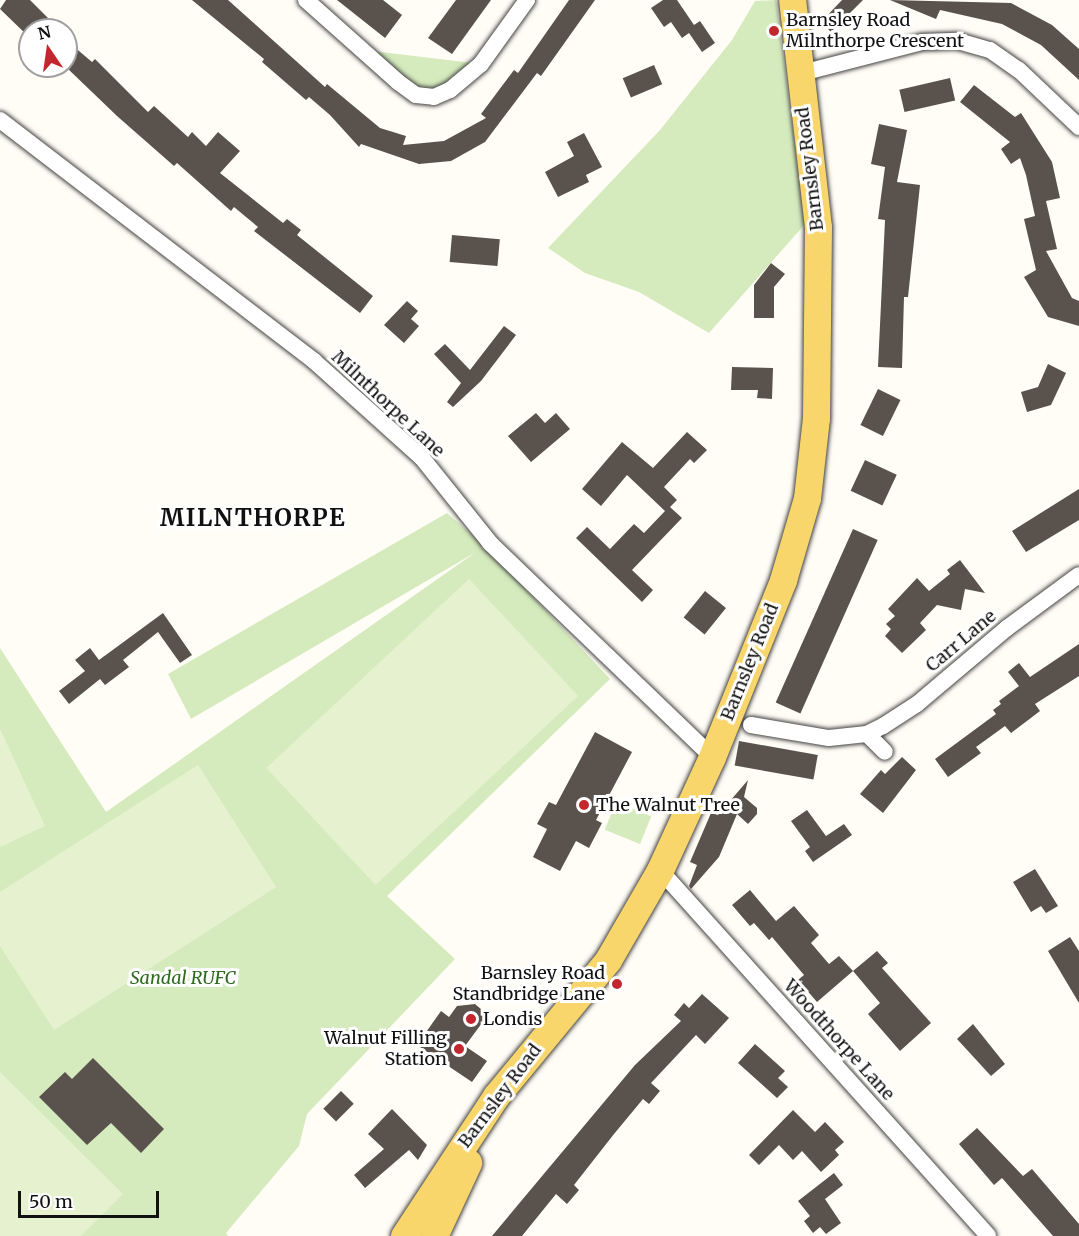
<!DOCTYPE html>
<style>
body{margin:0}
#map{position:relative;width:1079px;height:1236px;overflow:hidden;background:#fffdf5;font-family:Merriweather,serif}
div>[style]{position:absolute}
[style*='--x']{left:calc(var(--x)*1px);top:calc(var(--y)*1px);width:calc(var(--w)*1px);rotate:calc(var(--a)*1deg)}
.green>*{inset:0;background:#d5ebbd;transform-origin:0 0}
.pitch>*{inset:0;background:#e6f2cf;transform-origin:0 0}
.building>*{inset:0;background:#5a524d;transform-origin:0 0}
.roads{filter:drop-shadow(0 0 2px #444) drop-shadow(0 0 2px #444)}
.street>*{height:16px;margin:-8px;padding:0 8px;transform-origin:8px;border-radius:8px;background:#fff}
.primary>*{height:27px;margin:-13.5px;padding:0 13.5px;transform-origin:13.5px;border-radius:13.5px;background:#f9d66b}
.dots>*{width:16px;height:16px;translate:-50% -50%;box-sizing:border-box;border:3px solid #fff;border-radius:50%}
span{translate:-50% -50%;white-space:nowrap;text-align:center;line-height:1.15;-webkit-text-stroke:6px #fff;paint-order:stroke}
.poi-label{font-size:18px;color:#111}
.left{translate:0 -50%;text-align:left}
.right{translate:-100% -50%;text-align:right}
.street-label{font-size:18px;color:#111}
.park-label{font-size:18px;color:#2f6b1f;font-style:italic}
.district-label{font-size:24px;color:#111;font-weight:700;letter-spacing:1.5px}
.north{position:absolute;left:18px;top:18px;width:60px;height:60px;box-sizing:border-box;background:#fff;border:2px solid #a0a0a0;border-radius:50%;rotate:347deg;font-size:16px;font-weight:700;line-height:24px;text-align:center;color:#111}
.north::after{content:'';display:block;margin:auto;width:21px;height:27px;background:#c4262e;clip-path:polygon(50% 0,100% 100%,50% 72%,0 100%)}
.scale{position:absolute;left:18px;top:1191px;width:141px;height:27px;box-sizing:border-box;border:3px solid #111;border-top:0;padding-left:8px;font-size:18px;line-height:21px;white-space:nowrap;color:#111;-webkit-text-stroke:4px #fff;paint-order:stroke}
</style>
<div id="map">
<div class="green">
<div style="clip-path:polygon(776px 0,805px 224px,709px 333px,639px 292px,585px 273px,548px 248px,660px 130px,732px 40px,755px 1px)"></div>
<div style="clip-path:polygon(364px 50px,481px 64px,434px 97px)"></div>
<div style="clip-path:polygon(447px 513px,485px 546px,610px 679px,387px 896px,455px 959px,307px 1114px,299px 1146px,226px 1233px,228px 1236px,0 1236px,0 648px,106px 812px,476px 552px,191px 719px,168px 674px)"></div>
<div style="left:616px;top:802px;width:38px;height:30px;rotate:22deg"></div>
</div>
<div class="pitch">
<div style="left:469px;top:579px;width:160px;height:277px;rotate:47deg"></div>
<div style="clip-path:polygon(0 729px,45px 826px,0 847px)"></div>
<div style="clip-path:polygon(198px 765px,276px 887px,54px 1030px,0 946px,0 892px)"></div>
<div style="clip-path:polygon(0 1072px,123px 1194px,81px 1236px,0 1236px)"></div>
</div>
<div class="building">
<div style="clip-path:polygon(6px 0,30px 0,60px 30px,30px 30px,30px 38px,0 9px)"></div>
<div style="clip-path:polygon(192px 0,228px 0,325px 87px,327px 84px,380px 128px,406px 136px,403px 145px,444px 141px,486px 118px,481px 114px,514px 70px,518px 73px,569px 0,595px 0,541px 76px,537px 73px,485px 142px,451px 161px,419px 164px,361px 144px,359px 147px,330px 115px,309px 97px,306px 100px,262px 62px,264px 59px)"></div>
<div style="clip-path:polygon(337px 0,383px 0,402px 15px,385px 38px)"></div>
<div style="clip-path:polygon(456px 0,491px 0,452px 54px,428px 38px)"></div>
<div style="clip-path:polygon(663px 0,677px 0,694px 25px,700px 21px,715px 43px,702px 52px,689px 33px,682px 38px,671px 22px,664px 27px,651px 8px)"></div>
<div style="clip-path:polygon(842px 0,863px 0,831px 32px,821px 22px)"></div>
<div style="clip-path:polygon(890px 0,1011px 3px,1052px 25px,1079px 49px,1079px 80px,1041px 45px,1002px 24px,940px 10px,936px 19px)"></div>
<div style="clip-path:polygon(66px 40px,92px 62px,95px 59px,148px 112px,154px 106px,188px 137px,192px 132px,206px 146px,218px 132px,240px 151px,220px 173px,283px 223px,287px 219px,301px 230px,297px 235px,373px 296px,360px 313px,254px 231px,258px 227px,234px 207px,231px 211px,177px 163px,174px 166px,117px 116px,66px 67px)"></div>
<div style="left:654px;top:65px;width:21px;height:34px;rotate:67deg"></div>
<div style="left:950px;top:78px;width:23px;height:52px;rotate:77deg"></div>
<div style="clip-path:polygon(974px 85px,1015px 117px,1021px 113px,1052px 162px,1060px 198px,1046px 201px,1057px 249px,1046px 251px,1072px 298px,1079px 301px,1079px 326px,1048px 317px,1024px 277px,1036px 270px,1024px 219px,1035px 216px,1026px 175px,1020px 158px,1011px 164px,1001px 149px,1010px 142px,960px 102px)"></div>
<div style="clip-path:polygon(879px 124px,907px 130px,897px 182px,920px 185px,908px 297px,904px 297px,902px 368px,878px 367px,885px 220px,878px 219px,885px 167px,871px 164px)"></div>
<div style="clip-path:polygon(584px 133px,602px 167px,586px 175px,589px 182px,558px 197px,545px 172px,574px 156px,567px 142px)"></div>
<div style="left:452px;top:235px;width:48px;height:27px;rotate:5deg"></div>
<div style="clip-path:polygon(771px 263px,785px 274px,774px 287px,774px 318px,754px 318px,754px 285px)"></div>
<div style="clip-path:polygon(407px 301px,418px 311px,411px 319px,419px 326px,404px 343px,384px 325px)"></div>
<div style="clip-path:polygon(504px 326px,516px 335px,481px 381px,453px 407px,447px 402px,461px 383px,434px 354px,445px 344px,470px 370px)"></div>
<div style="clip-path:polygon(1048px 364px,1066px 373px,1051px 405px,1027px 412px,1021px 392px,1038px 387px)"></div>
<div style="clip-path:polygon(732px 367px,773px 368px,772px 399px,757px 398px,758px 390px,731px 390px)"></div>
<div style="left:878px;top:389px;width:25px;height:40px;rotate:26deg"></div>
<div style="clip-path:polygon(536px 413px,545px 423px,556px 413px,570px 429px,531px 462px,508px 436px)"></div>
<div style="clip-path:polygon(687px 432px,707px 450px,694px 463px,690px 459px,664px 487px,677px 500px,670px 507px,682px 518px,632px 570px,653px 590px,642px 602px,576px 538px,587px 527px,610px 549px,634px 524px,644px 533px,665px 511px,627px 475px,601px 506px,582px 489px,622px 442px,653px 468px)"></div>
<div style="left:865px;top:460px;width:35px;height:34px;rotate:25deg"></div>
<div style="clip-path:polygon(1079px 489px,1079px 520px,1026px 552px,1012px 531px)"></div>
<div style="left:853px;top:529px;width:27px;height:190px;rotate:24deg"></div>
<div style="clip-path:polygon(960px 560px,985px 593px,965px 589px,961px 610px,937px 605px,920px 623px,926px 630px,902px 653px,885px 636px,891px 629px,886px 624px,895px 616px,888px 609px,917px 578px,929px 591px,950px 574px,947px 570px)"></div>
<div style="left:705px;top:591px;width:27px;height:34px;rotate:39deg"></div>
<div style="clip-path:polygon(163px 613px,192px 655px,180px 663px,158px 632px,123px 660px,129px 667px,105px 685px,100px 679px,69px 704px,59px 691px,85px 671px,75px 660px,90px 648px,99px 660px)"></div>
<div style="clip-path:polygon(1079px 644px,1079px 676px,1035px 704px,1040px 711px,1011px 733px,1005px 726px,976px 747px,981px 753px,948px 777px,935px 759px,996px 714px,993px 710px,1001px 704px,999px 701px,1019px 686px,1008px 672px,1019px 663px,1030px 677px)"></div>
<div style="clip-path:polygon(595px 732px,632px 752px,596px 820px,602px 823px,589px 848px,576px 841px,560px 871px,533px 857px,547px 829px,537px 824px,549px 802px,556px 805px)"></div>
<div style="left:739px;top:741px;width:80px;height:25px;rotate:10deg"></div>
<div style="clip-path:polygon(902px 757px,916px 770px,883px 813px,860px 794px,881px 770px,885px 774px)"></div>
<div style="clip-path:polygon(748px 780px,744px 797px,757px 808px,757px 814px,748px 824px,737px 814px,719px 857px,691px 889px,689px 886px,697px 865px,690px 862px,711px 813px,718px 815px)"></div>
<div style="clip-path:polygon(807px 810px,826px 836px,844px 824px,852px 835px,813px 862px,805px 851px,810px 847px,791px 821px)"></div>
<div style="clip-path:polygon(1035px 869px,1058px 906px,1046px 913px,1041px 906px,1031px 912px,1013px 882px)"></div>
<div style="clip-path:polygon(750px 890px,776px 921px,794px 906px,819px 935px,811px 943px,829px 964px,839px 956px,853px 971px,817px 1002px,798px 980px,804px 975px,772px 937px,769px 940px,754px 923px,750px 926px,732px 905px)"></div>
<div style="clip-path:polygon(1070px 937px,1079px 951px,1079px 1003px,1048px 951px)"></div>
<div style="clip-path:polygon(877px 951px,888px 963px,882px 968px,931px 1023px,900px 1051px,868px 1014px,880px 1003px,853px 971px)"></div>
<div style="clip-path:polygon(702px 994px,729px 1018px,705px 1044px,696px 1035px,651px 1083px,660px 1091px,649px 1104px,643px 1099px,614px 1134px,574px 1185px,579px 1190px,567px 1204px,556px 1194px,522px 1236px,492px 1236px,635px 1065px,681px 1021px,674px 1015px,684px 1003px,689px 1008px)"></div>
<div style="clip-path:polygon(475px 1004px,488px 1015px,465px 1046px,487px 1061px,472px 1082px,417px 1045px,441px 1011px,449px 1017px,457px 1006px)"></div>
<div style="clip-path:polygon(973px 1024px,1005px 1064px,991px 1076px,957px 1039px)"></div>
<div style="clip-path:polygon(755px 1044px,785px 1071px,778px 1078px,788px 1087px,777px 1098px,738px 1063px)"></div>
<div style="clip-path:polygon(93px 1058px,164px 1129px,141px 1153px,111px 1123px,87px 1145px,39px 1097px,65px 1072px,72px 1079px)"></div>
<div style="left:341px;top:1091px;width:18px;height:25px;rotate:45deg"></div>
<div style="clip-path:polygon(392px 1109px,427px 1145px,418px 1160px,409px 1150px,365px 1188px,354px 1175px,384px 1149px,368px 1134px)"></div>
<div style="clip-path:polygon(793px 1110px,815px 1132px,825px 1122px,844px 1142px,835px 1150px,839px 1155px,821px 1172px,802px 1151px,793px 1160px,779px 1145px,759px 1165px,749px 1155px)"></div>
<div style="clip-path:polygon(977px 1128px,1023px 1176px,1032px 1169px,1079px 1224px,1079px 1236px,1053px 1236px,1002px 1178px,994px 1185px,959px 1144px)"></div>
<div style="clip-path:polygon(834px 1173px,843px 1185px,825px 1199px,841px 1223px,826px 1234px,820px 1227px,813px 1233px,804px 1221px,810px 1216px,798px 1201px)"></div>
</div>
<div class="roads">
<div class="street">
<div style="--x:306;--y:0;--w:123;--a:41.7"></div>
<div style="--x:398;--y:82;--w:22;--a:36"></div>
<div style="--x:416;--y:95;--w:18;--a:6"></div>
<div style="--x:434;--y:97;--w:17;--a:-24"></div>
<div style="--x:450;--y:90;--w:40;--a:-40"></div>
<div style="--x:481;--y:64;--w:79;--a:-54.3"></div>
<div style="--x:798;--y:74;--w:128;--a:-14.5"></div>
<div style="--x:922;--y:42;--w:36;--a:-2"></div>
<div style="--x:958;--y:41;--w:33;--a:16"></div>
<div style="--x:990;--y:50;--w:35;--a:35"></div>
<div style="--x:1019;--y:70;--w:83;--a:43.5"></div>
<div style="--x:0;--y:120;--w:396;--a:37.5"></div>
<div style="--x:314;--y:361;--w:145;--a:41.9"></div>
<div style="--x:422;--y:458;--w:109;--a:51.3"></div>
<div style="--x:490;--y:543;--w:308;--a:43.9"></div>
<div style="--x:751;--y:725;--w:79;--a:9.5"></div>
<div style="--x:829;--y:738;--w:38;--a:-6"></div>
<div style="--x:867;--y:734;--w:18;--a:-27"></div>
<div style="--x:883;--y:726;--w:40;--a:-32.9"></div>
<div style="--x:917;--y:704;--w:118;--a:-40.2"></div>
<div style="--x:1007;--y:628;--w:89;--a:-36.4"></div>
<div style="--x:867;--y:734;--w:25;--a:45"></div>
<div style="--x:660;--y:870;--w:491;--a:48.1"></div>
</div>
<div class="primary">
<div style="--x:404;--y:1236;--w:168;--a:-56.7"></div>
<div style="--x:496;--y:1096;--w:176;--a:-50.5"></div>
<div style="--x:608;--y:960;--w:104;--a:-60"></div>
<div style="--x:660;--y:870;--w:124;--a:-65.3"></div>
<div style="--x:712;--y:757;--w:191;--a:-68.1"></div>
<div style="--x:783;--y:580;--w:85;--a:-73.7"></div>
<div style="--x:807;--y:498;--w:81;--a:-83.6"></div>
<div style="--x:816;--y:418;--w:191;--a:-89.4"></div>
<div style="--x:818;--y:227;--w:228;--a:-96.5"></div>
<div style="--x:434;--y:1236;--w:81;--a:-65"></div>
</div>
</div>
<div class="dots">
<div style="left:774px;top:31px;background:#c4262e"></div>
<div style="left:584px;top:805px;background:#c4262e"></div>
<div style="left:617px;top:984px;background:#c4262e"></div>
<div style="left:471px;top:1019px;background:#c4262e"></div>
<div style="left:459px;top:1049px;background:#c4262e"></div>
</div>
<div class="poi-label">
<span class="left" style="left:786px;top:31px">Barnsley Road<br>Milnthorpe Crescent</span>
<span class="left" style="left:596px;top:805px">The Walnut Tree</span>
<span class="right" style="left:605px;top:984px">Barnsley Road<br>Standbridge Lane</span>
<span class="left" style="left:483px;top:1019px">Londis</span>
<span class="right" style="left:447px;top:1049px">Walnut Filling<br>Station</span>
</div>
<div class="street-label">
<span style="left:810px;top:169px;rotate:-97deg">Barnsley Road</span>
<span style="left:388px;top:404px;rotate:43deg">Milnthorpe Lane</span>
<span style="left:961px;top:641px;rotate:-40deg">Carr Lane</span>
<span style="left:750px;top:662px;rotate:-68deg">Barnsley Road</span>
<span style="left:839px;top:1040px;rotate:48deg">Woodthorpe Lane</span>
<span style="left:500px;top:1096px;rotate:-53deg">Barnsley Road</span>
</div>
<div class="park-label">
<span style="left:183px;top:978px">Sandal RUFC</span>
</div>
<div class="district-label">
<span style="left:253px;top:518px">MILNTHORPE</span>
</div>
<div class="north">N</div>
<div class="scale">50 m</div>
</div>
